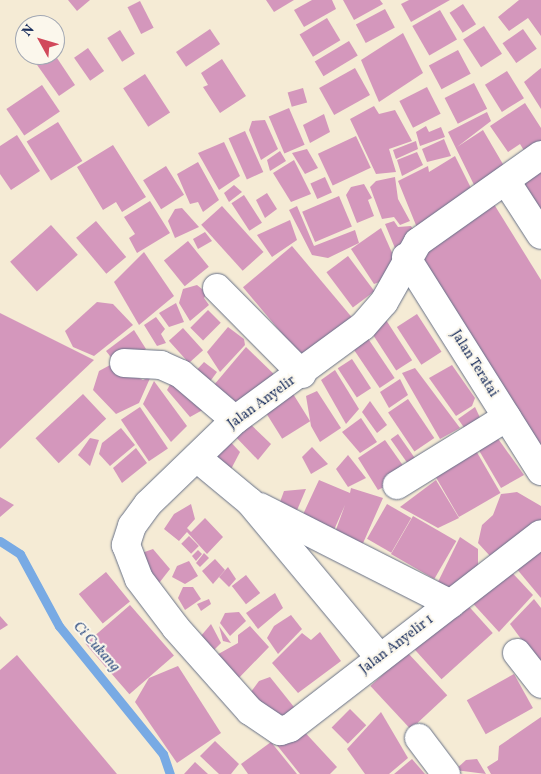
<!DOCTYPE html>
<style>
body{margin:0}
#map{position:relative;width:541px;height:774px;overflow:hidden;background:#f5ebd5;font-family:Vollkorn,serif}
div>[style]{position:absolute}
[style*='--x']{left:calc(var(--x)*1px);top:calc(var(--y)*1px);width:calc(var(--w)*1px);rotate:calc(var(--a)*1deg)}
.stream>*{height:9px;margin:-4.5px;padding:0 4.5px;transform-origin:4.5px;border-radius:4.5px;background:#78aae4}
.building>*{inset:0;background:#d497bc;transform-origin:0 0}
.roads{filter:drop-shadow(0 0 1px #677188) drop-shadow(0 0 1px #677188)}
.street>*{height:28px;margin:-14px;padding:0 14px;transform-origin:14px;border-radius:14px;background:#fff}
span{translate:-50% -50%;white-space:nowrap;text-align:center;line-height:1.15;-webkit-text-stroke:4px #fbf7ec;paint-order:stroke}
.street-label{font-size:14px;color:#1b2f5e}
.water-label{font-size:15px;color:#375486;font-style:italic}
.north{position:absolute;left:15px;top:15px;width:50px;height:50px;box-sizing:border-box;background:#fbf7ec;border:1px solid #a1a7b3;border-radius:50%;rotate:309deg;font-size:14px;font-weight:700;line-height:20px;text-align:center;color:#1b2f5e}
.north::after{content:'';display:block;margin:auto;width:18px;height:22px;background:#d1495b;clip-path:polygon(50% 0,100% 100%,50% 72%,0 100%)}
</style>
<div id="map">
<div class="stream">
<div style="--x:0;--y:541;--w:24;--a:33"></div>
<div style="--x:20;--y:554;--w:82;--a:61.6"></div>
<div style="--x:59;--y:626;--w:165;--a:50.9"></div>
<div style="--x:163;--y:754;--w:21;--a:71"></div>
</div>
<div class="building">
<div style="clip-path:polygon(68px 0,90px 0,77px 11px)"></div>
<div style="clip-path:polygon(266px 0,294px 0,274px 12px)"></div>
<div style="clip-path:polygon(312px 0,332px 0,336px 9px,304px 27px,294px 10px)"></div>
<div style="clip-path:polygon(343px 0,380px 0,383px 4px,354px 20px)"></div>
<div style="clip-path:polygon(409px 0,450px 0,411px 22px,401px 4px)"></div>
<div style="clip-path:polygon(519px 0,541px 0,541px 36px,528px 18px,509px 31px,498px 17px)"></div>
<div style="left:140px;top:1px;width:30px;height:14px;rotate:63deg"></div>
<div style="left:463px;top:4px;width:24px;height:16px;rotate:57deg"></div>
<div style="left:385px;top:9px;width:21px;height:33px;rotate:62deg"></div>
<div style="left:440px;top:10px;width:34px;height:32px;rotate:60deg"></div>
<div style="left:327px;top:18px;width:26px;height:32px;rotate:59deg"></div>
<div style="left:484px;top:26px;width:33px;height:25px;rotate:57deg"></div>
<div style="left:210px;top:29px;width:18px;height:41px;rotate:56deg"></div>
<div style="left:523px;top:29px;width:24px;height:25px;rotate:55deg"></div>
<div style="left:120px;top:30px;width:28px;height:15px;rotate:58deg"></div>
<div style="clip-path:polygon(403px 33px,423px 73px,379px 102px,361px 60px)"></div>
<div style="left:349px;top:41px;width:17px;height:40px;rotate:59deg"></div>
<div style="left:88px;top:48px;width:28px;height:17px;rotate:55deg"></div>
<div style="left:458px;top:50px;width:27px;height:33px;rotate:62deg"></div>
<div style="clip-path:polygon(45px 55px,55px 55px,75px 85px,59px 96px,35px 62px)"></div>
<div style="clip-path:polygon(222px 59px,246px 96px,220px 113px,203px 87px,208px 85px,201px 73px)"></div>
<div style="left:355px;top:68px;width:31px;height:41px;rotate:61deg"></div>
<div style="clip-path:polygon(541px 68px,541px 109px,524px 82px)"></div>
<div style="left:507px;top:71px;width:32px;height:26px;rotate:58deg"></div>
<div style="left:145px;top:74px;width:46px;height:26px;rotate:57deg"></div>
<div style="left:474px;top:83px;width:29px;height:33px;rotate:63deg"></div>
<div style="left:42px;top:85px;width:32px;height:43px;rotate:56deg"></div>
<div style="left:427px;top:87px;width:30px;height:31px;rotate:63deg"></div>
<div style="left:303px;top:88px;width:15px;height:16px;rotate:74deg"></div>
<div style="clip-path:polygon(525px 103px,541px 128px,541px 149px,528px 157px,520px 144px,508px 152px,490px 126px)"></div>
<div style="clip-path:polygon(374px 106px,379px 114px,395px 110px,412px 141px,389px 149px,396px 172px,376px 174px,350px 119px)"></div>
<div style="left:289px;top:108px;width:40px;height:22px;rotate:67deg"></div>
<div style="clip-path:polygon(487px 112px,491px 121px,457px 147px,483px 130px,507px 171px,477px 191px,448px 132px)"></div>
<div style="clip-path:polygon(324px 114px,330px 132px,310px 143px,303px 125px)"></div>
<div style="clip-path:polygon(265px 120px,278px 149px,261px 160px,249px 130px,252px 121px)"></div>
<div style="left:58px;top:122px;width:46px;height:37px;rotate:58deg"></div>
<div style="clip-path:polygon(426px 126px,429px 132px,441px 127px,445px 137px,420px 146px,416px 132px)"></div>
<div style="left:245px;top:131px;width:45px;height:18px;rotate:66deg"></div>
<div style="clip-path:polygon(17px 135px,40px 171px,11px 190px,0 174px,0 146px)"></div>
<div style="left:356px;top:136px;width:35px;height:42px;rotate:65deg"></div>
<div style="clip-path:polygon(444px 139px,451px 156px,427px 162px,422px 149px)"></div>
<div style="clip-path:polygon(416px 141px,418px 149px,396px 159px,393px 150px)"></div>
<div style="clip-path:polygon(224px 142px,240px 176px,219px 190px,198px 153px)"></div>
<div style="clip-path:polygon(113px 145px,146px 197px,122px 212px,116px 202px,103px 210px,77px 167px)"></div>
<div style="clip-path:polygon(307px 149px,318px 168px,305px 174px,292px 153px)"></div>
<div style="clip-path:polygon(280px 151px,286px 161px,270px 171px,267px 160px)"></div>
<div style="clip-path:polygon(417px 152px,423px 165px,402px 176px,397px 160px)"></div>
<div style="clip-path:polygon(455px 156px,474px 194px,420px 235px,398px 181px,428px 166px,429px 172px)"></div>
<div style="clip-path:polygon(294px 160px,311px 194px,291px 202px,273px 173px)"></div>
<div style="clip-path:polygon(541px 160px,541px 212px,518px 175px)"></div>
<div style="clip-path:polygon(198px 162px,219px 200px,203px 212px,198px 202px,190px 204px,177px 174px)"></div>
<div style="left:166px;top:166px;width:34px;height:27px;rotate:58deg"></div>
<div style="left:325px;top:177px;width:17px;height:16px;rotate:66deg"></div>
<div style="clip-path:polygon(395px 177px,398px 199px,410px 221px,400px 225px,394px 217px,382px 219px,370px 187px,376px 181px)"></div>
<div style="clip-path:polygon(364px 184px,372px 198px,368px 200px,374px 216px,357px 223px,346px 195px,351px 187px)"></div>
<div style="clip-path:polygon(234px 185px,242px 192px,229px 202px,224px 193px)"></div>
<div style="clip-path:polygon(267px 193px,277px 209px,265px 218px,256px 200px)"></div>
<div style="left:244px;top:195px;width:33px;height:15px;rotate:57deg"></div>
<div style="left:339px;top:196px;width:33px;height:40px;rotate:67deg"></div>
<div style="clip-path:polygon(150px 201px,170px 233px,137px 253px,129px 238px,135px 234px,124px 217px)"></div>
<div style="clip-path:polygon(492px 201px,541px 280px,541px 459px,412px 250px)"></div>
<div style="left:222px;top:206px;width:62px;height:28px;rotate:48deg"></div>
<div style="clip-path:polygon(297px 206px,314px 246px,355px 230px,359px 243px,328px 258px,312px 255px,289px 210px)"></div>
<div style="clip-path:polygon(182px 208px,199px 227px,175px 238px,168px 221px,175px 209px)"></div>
<div style="clip-path:polygon(290px 220px,297px 240px,272px 257px,257px 235px)"></div>
<div style="left:96px;top:221px;width:47px;height:26px;rotate:50deg"></div>
<div style="clip-path:polygon(394px 221px,398px 227px,411px 226px,418px 237px,397px 253px,385px 224px)"></div>
<div style="left:51px;top:225px;width:40px;height:55px;rotate:48deg"></div>
<div style="clip-path:polygon(381px 228px,393px 255px,396px 276px,374px 284px,351px 249px)"></div>
<div style="clip-path:polygon(205px 232px,212px 241px,198px 249px,193px 239px)"></div>
<div style="left:188px;top:241px;width:33px;height:31px;rotate:51deg"></div>
<div style="left:292px;top:246px;width:94px;height:64px;rotate:50deg"></div>
<div style="clip-path:polygon(144px 252px,174px 296px,139px 325px,114px 282px)"></div>
<div style="left:348px;top:256px;width:44px;height:27px;rotate:53deg"></div>
<div style="clip-path:polygon(197px 285px,207px 293px,204px 298px,209px 305px,190px 321px,179px 303px,183px 289px)"></div>
<div style="clip-path:polygon(97px 302px,113px 304px,133px 325px,94px 356px,73px 347px,65px 331px)"></div>
<div style="clip-path:polygon(176px 303px,184px 322px,169px 327px,159px 313px)"></div>
<div style="left:208px;top:310px;width:18px;height:25px;rotate:45deg"></div>
<div style="clip-path:polygon(0 313px,94px 360px,0 449px)"></div>
<div style="left:417px;top:314px;width:45px;height:24px;rotate:57deg"></div>
<div style="clip-path:polygon(156px 317px,165px 329px,161px 334px,166px 343px,157px 346px,144px 325px)"></div>
<div style="left:386px;top:320px;width:48px;height:19px;rotate:57deg"></div>
<div style="clip-path:polygon(228px 327px,244px 339px,245px 345px,220px 372px,207px 352px)"></div>
<div style="left:183px;top:328px;width:30px;height:19px;rotate:48deg"></div>
<div style="clip-path:polygon(134px 330px,146px 349px,117px 365px,106px 351px)"></div>
<div style="left:365px;top:334px;width:53px;height:18px;rotate:56deg"></div>
<div style="clip-path:polygon(246px 347px,281px 381px,243px 411px,208px 392px)"></div>
<div style="left:352px;top:359px;width:35px;height:17px;rotate:57deg"></div>
<div style="clip-path:polygon(204px 362px,217px 372px,206px 387px,193px 374px)"></div>
<div style="clip-path:polygon(112px 364px,143px 380px,151px 376px,139px 403px,116px 414px,93px 390px,99px 371px)"></div>
<div style="clip-path:polygon(452px 365px,475px 398px,472px 406px,456px 416px,429px 378px)"></div>
<div style="clip-path:polygon(415px 368px,460px 428px,440px 439px,402px 373px)"></div>
<div style="clip-path:polygon(335px 370px,359px 409px,346px 424px,321px 380px)"></div>
<div style="clip-path:polygon(400px 379px,408px 395px,389px 408px,380px 392px)"></div>
<div style="clip-path:polygon(154px 381px,187px 426px,171px 442px,143px 404px)"></div>
<div style="clip-path:polygon(172px 381px,208px 407px,190px 417px,167px 390px)"></div>
<div style="left:290px;top:389px;width:38px;height:33px;rotate:58deg"></div>
<div style="clip-path:polygon(317px 391px,341px 428px,320px 442px,311px 426px,306px 396px)"></div>
<div style="left:83px;top:394px;width:34px;height:65px;rotate:47deg"></div>
<div style="left:408px;top:399px;width:47px;height:24px;rotate:56deg"></div>
<div style="clip-path:polygon(370px 401px,387px 425px,377px 433px,362px 412px)"></div>
<div style="left:140px;top:407px;width:50px;height:23px;rotate:56deg"></div>
<div style="clip-path:polygon(475px 407px,483px 424px,470px 436px,458px 419px)"></div>
<div style="clip-path:polygon(361px 418px,377px 442px,360px 453px,342px 432px)"></div>
<div style="clip-path:polygon(246px 420px,271px 444px,258px 460px,231px 432px)"></div>
<div style="clip-path:polygon(121px 428px,135px 445px,110px 466px,99px 454px,102px 443px)"></div>
<div style="clip-path:polygon(494px 433px,524px 475px,501px 488px,477px 447px)"></div>
<div style="left:398px;top:434px;width:39px;height:9px;rotate:55deg"></div>
<div style="clip-path:polygon(225px 436px,240px 452px,229px 473px,209px 452px)"></div>
<div style="clip-path:polygon(90px 438px,99px 440px,90px 466px,78px 455px)"></div>
<div style="clip-path:polygon(385px 440px,409px 474px,378px 490px,358px 458px)"></div>
<div style="left:471px;top:442px;width:59px;height:48px;rotate:60deg"></div>
<div style="clip-path:polygon(312px 447px,328px 464px,311px 474px,302px 457px)"></div>
<div style="clip-path:polygon(136px 448px,147px 463px,122px 483px,113px 468px)"></div>
<div style="clip-path:polygon(348px 455px,366px 478px,348px 487px,336px 469px)"></div>
<div style="clip-path:polygon(319px 480px,350px 493px,351px 488px,383px 498px,360px 550px,333px 538px,345px 505px,330px 539px,299px 523px)"></div>
<div style="clip-path:polygon(436px 480px,459px 518px,438px 528px,400px 507px)"></div>
<div style="clip-path:polygon(306px 489px,295px 515px,280px 502px,284px 491px)"></div>
<div style="clip-path:polygon(517px 492px,541px 506px,541px 521px,490px 556px,478px 543px,482px 525px,493px 515px,501px 494px)"></div>
<div style="clip-path:polygon(0 497px,14px 505px,0 517px)"></div>
<div style="clip-path:polygon(191px 504px,195px 519px,187px 528px,191px 532px,205px 518px,223px 537px,207px 554px,187px 532px,179px 541px,164px 529px,174px 514px)"></div>
<div style="left:387px;top:504px;width:28px;height:40px;rotate:30deg"></div>
<div style="left:413px;top:516px;width:50px;height:44px;rotate:30deg"></div>
<div style="left:189px;top:536px;width:14px;height:11px;rotate:45deg"></div>
<div style="clip-path:polygon(460px 537px,478px 549px,478px 575px,449px 597px,435px 588px)"></div>
<div style="clip-path:polygon(541px 539px,541px 598px,511px 562px)"></div>
<div style="clip-path:polygon(153px 549px,170px 569px,156px 587px,139px 554px)"></div>
<div style="clip-path:polygon(198px 550px,202px 554px,196px 561px,192px 556px)"></div>
<div style="clip-path:polygon(204px 553px,209px 558px,200px 567px,196px 563px)"></div>
<div style="clip-path:polygon(215px 559px,225px 570px,213px 584px,202px 571px)"></div>
<div style="clip-path:polygon(189px 561px,198px 576px,185px 584px,172px 577px,177px 566px)"></div>
<div style="clip-path:polygon(506px 566px,533px 595px,499px 632px,467px 597px)"></div>
<div style="clip-path:polygon(228px 567px,236px 579px,229px 587px,219px 577px)"></div>
<div style="left:106px;top:572px;width:38px;height:35px;rotate:51deg"></div>
<div style="left:246px;top:575px;width:23px;height:18px;rotate:52deg"></div>
<div style="clip-path:polygon(183px 587px,193px 587px,201px 599px,185px 610px,178px 598px)"></div>
<div style="clip-path:polygon(275px 593px,283px 608px,258px 629px,246px 613px)"></div>
<div style="clip-path:polygon(209px 599px,211px 604px,201px 611px,197px 604px)"></div>
<div style="clip-path:polygon(534px 599px,541px 608px,541px 666px,510px 624px)"></div>
<div style="left:464px;top:601px;width:43px;height:69px;rotate:48deg"></div>
<div style="left:130px;top:605px;width:67px;height:59px;rotate:49deg"></div>
<div style="clip-path:polygon(239px 612px,246px 621px,230px 636px,220px 623px,225px 613px)"></div>
<div style="clip-path:polygon(291px 615px,302px 629px,278px 654px,267px 638px,274px 626px)"></div>
<div style="clip-path:polygon(0 616px,8px 625px,0 630px)"></div>
<div style="clip-path:polygon(211px 624px,221px 643px,208px 656px,195px 643px)"></div>
<div style="clip-path:polygon(219px 626px,231px 643px,223px 641px)"></div>
<div style="clip-path:polygon(250px 626px,269px 647px,234px 683px,213px 657px,238px 643px,238px 635px)"></div>
<div style="clip-path:polygon(320px 632px,341px 661px,298px 693px,272px 663px,302px 633px,311px 640px)"></div>
<div style="left:407px;top:652px;width:59px;height:50px;rotate:47deg"></div>
<div style="clip-path:polygon(17px 655px,117px 774px,0 774px,0 670px)"></div>
<div style="clip-path:polygon(178px 666px,221px 733px,177px 763px,135px 702px,149px 678px)"></div>
<div style="left:514px;top:674px;width:39px;height:54px;rotate:61deg"></div>
<div style="clip-path:polygon(270px 677px,294px 707px,276px 725px,245px 700px,259px 681px)"></div>
<div style="left:350px;top:709px;width:23px;height:26px;rotate:45deg"></div>
<div style="clip-path:polygon(381px 712px,408px 758px,389px 774px,365px 774px,347px 749px)"></div>
<div style="clip-path:polygon(541px 717px,541px 774px,491px 774px,487px 767px,498px 760px,499px 746px)"></div>
<div style="clip-path:polygon(300px 727px,337px 767px,330px 774px,300px 774px,276px 744px)"></div>
<div style="clip-path:polygon(215px 741px,239px 764px,231px 774px,219px 774px,200px 756px)"></div>
<div style="clip-path:polygon(271px 742px,297px 774px,248px 774px,241px 764px)"></div>
<div style="clip-path:polygon(412px 759px,425px 774px,394px 774px)"></div>
<div style="clip-path:polygon(477px 759px,486px 774px,455px 770px,466px 760px)"></div>
<div style="clip-path:polygon(195px 762px,208px 774px,184px 774px)"></div>
</div>
<div class="roads">
<div class="street">
<div style="--x:541;--y:155;--w:151;--a:144.7"></div>
<div style="--x:418;--y:242;--w:69;--a:119.5"></div>
<div style="--x:384;--y:302;--w:32;--a:131"></div>
<div style="--x:363;--y:326;--w:159;--a:143.7"></div>
<div style="--x:235;--y:420;--w:121;--a:136"></div>
<div style="--x:148;--y:504;--w:27;--a:126"></div>
<div style="--x:132;--y:526;--w:20;--a:108"></div>
<div style="--x:126;--y:545;--w:36;--a:69"></div>
<div style="--x:139;--y:579;--w:61;--a:52.9"></div>
<div style="--x:176;--y:628;--w:111;--a:48.3"></div>
<div style="--x:250;--y:711;--w:36;--a:34"></div>
<div style="--x:280;--y:731;--w:10;--a:-17"></div>
<div style="--x:290;--y:728;--w:317;--a:-37.7"></div>
<div style="--x:506;--y:181;--w:64;--a:57.1"></div>
<div style="--x:406;--y:257;--w:253;--a:57.8"></div>
<div style="--x:217;--y:288;--w:121;--a:45.3"></div>
<div style="--x:124;--y:363;--w:37;--a:3"></div>
<div style="--x:161;--y:365;--w:22;--a:24"></div>
<div style="--x:181;--y:374;--w:71;--a:40.4"></div>
<div style="--x:197;--y:458;--w:69;--a:39.7"></div>
<div style="--x:250;--y:502;--w:203;--a:50.2"></div>
<div style="--x:397;--y:485;--w:129;--a:-31.7"></div>
<div style="--x:260;--y:507;--w:214;--a:26.9"></div>
<div style="--x:517;--y:653;--w:39;--a:52"></div>
<div style="--x:419;--y:738;--w:45;--a:53.1"></div>
</div>
</div>
<div class="street-label">
<span style="left:474px;top:364px;rotate:58deg">Jalan Teratai</span>
<span style="left:262px;top:403px;rotate:-36deg">Jalan Anyelir</span>
<span style="left:397px;top:645px;rotate:-37deg">Jalan Anyelir 1</span>
</div>
<div class="water-label">
<span style="left:96px;top:647px;rotate:48deg">Ci Cukang</span>
</div>
<div class="north">N</div>
</div>
